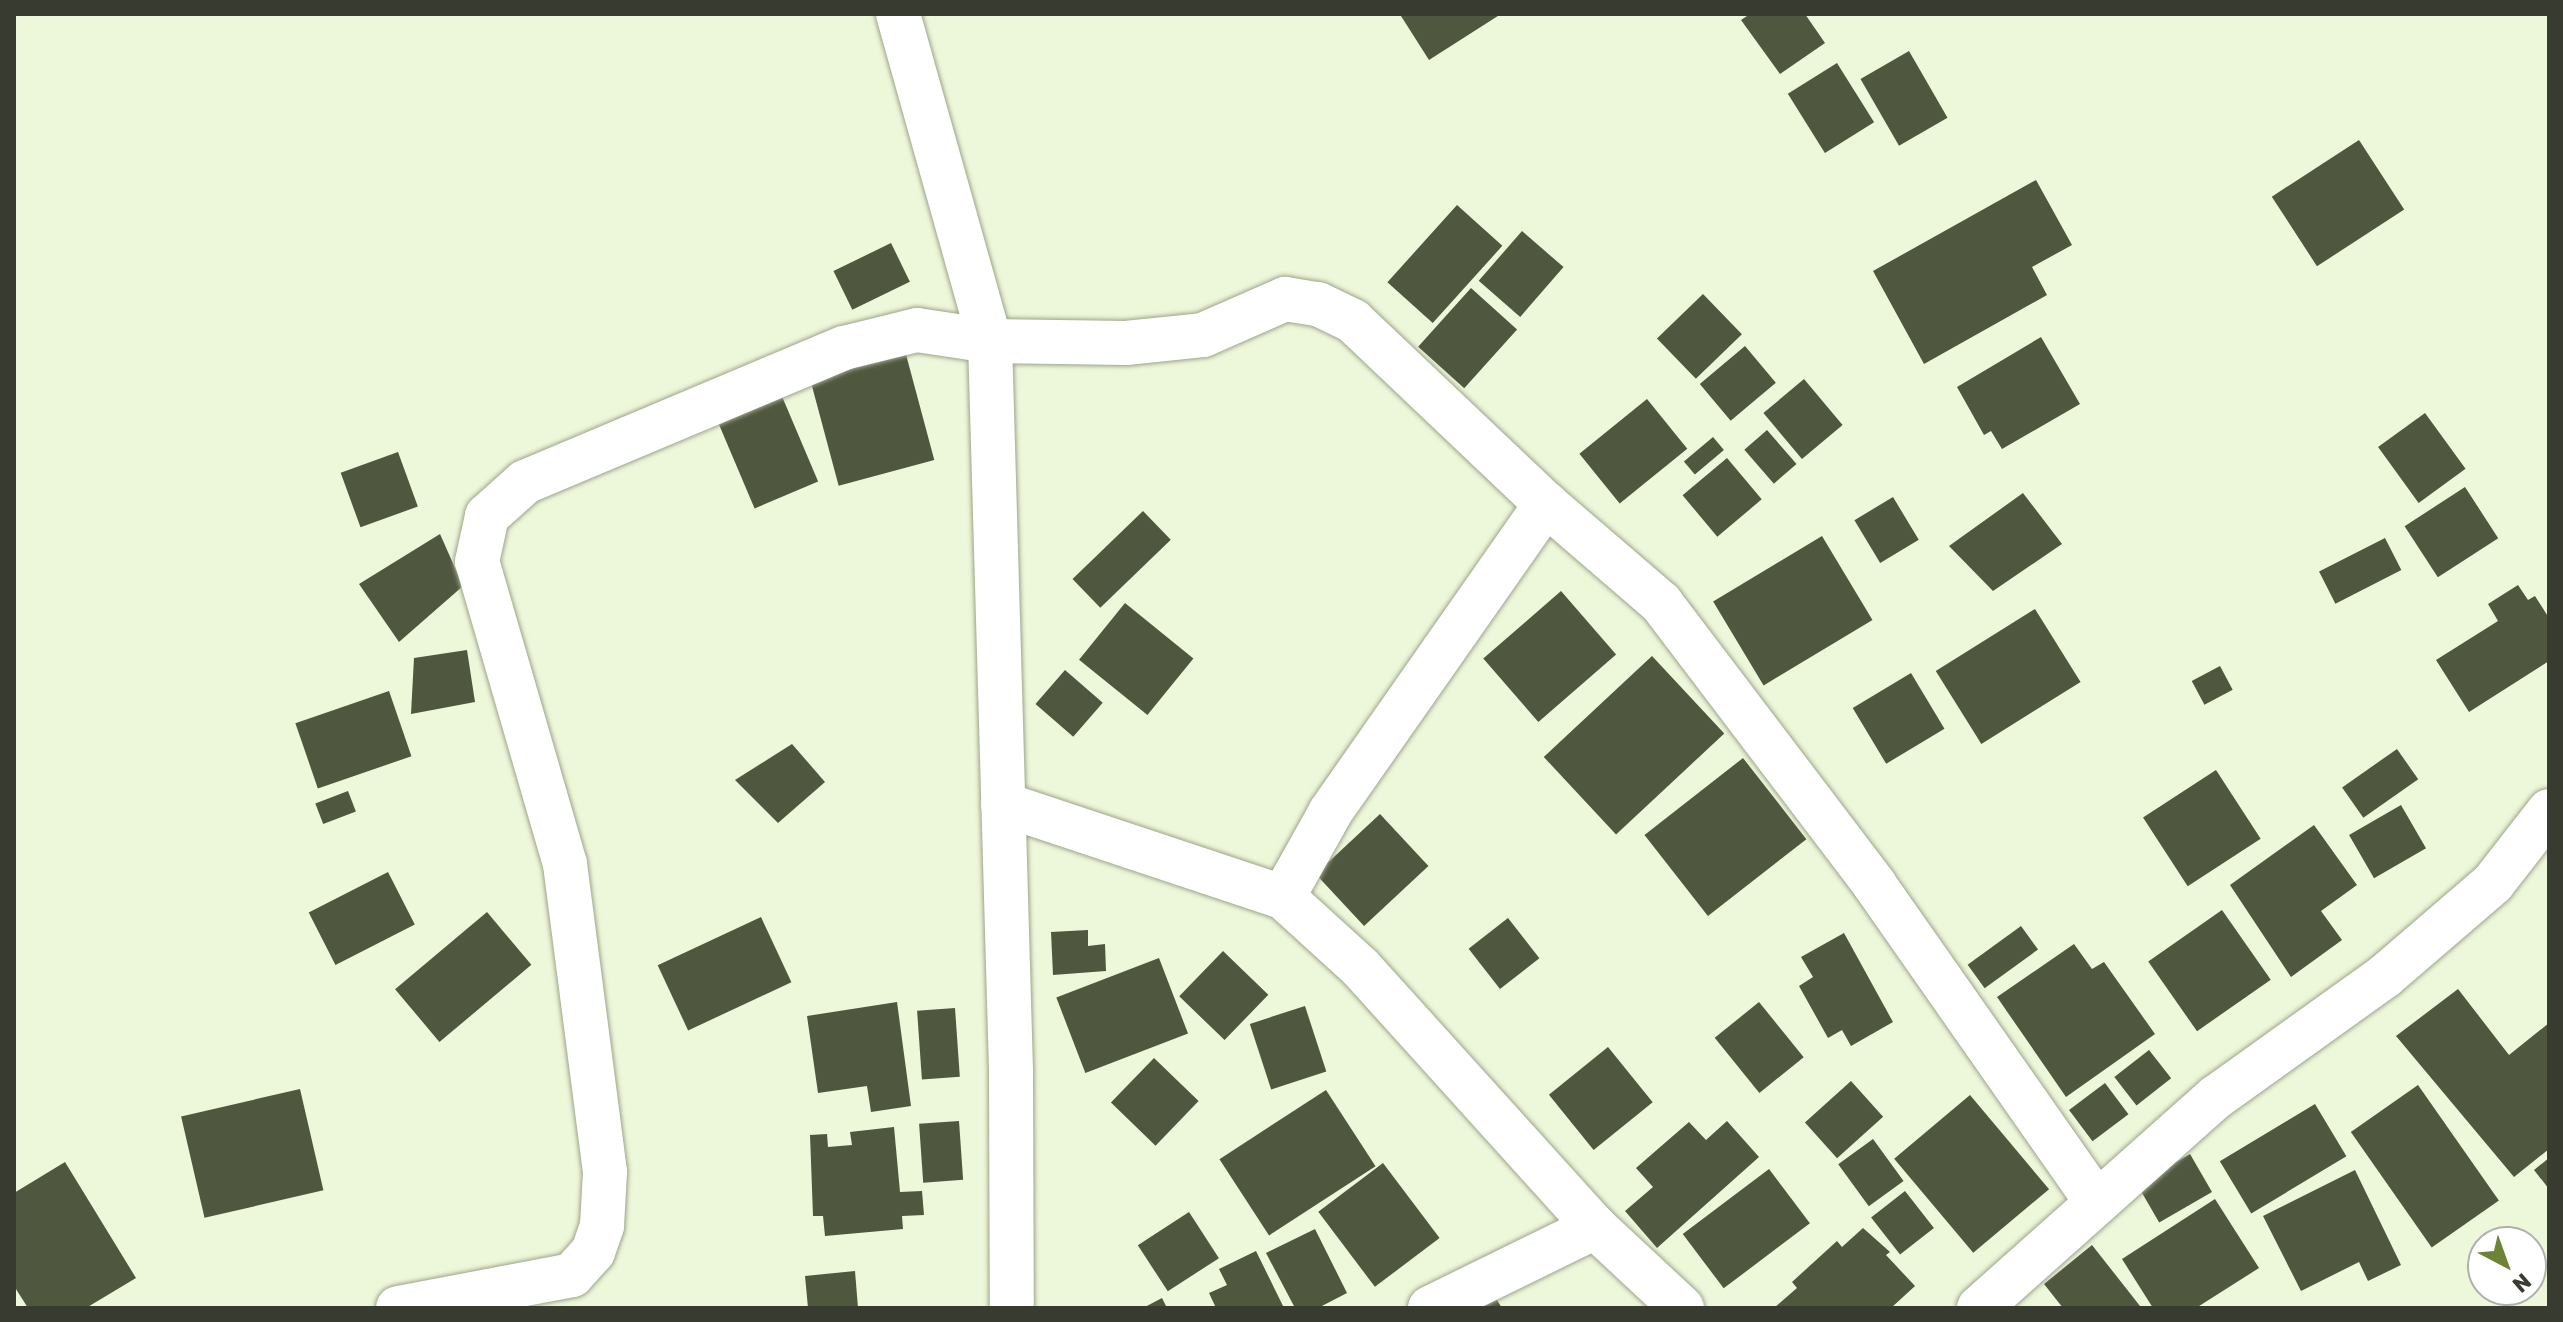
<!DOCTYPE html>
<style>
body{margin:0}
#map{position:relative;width:2563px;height:1322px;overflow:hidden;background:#edf7da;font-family:Rubik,sans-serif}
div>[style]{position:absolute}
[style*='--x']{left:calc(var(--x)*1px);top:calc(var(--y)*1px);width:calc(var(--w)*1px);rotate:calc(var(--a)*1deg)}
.building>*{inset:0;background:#4f573f;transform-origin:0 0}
.roads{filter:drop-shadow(0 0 2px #9ca58a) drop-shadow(0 0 2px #9ca58a)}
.street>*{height:44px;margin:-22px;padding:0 22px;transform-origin:22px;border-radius:22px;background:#fff}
span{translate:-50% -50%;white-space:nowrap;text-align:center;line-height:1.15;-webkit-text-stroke:8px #fff;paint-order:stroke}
.frame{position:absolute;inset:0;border:16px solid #383c30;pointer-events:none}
.north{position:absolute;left:2467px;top:1226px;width:80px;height:80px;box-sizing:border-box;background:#fff;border:2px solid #afb1ac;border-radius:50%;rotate:139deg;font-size:22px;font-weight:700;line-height:32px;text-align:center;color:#383c30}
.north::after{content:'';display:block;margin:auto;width:28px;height:36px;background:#6d8436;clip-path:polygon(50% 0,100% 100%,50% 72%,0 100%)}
</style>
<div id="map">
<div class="building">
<div style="clip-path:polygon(1405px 14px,1501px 14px,1429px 60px,1401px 16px)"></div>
<div style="clip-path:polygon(1750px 14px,1805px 14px,1825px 43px,1780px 74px,1741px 20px)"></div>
<div style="left:1909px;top:51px;width:77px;height:56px;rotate:60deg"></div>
<div style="left:1837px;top:63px;width:70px;height:58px;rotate:58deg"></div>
<div style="left:2359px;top:140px;width:83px;height:104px;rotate:57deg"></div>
<div style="clip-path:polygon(2036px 180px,2072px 245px,2032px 267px,2047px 295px,1924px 364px,1873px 271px)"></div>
<div style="left:1457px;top:205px;width:61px;height:104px;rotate:42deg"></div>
<div style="left:1522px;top:231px;width:55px;height:66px;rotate:41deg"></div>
<div style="left:891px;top:243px;width:43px;height:64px;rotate:64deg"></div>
<div style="left:1471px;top:288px;width:62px;height:79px;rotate:42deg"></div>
<div style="left:1703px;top:294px;width:56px;height:64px;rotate:46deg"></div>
<div style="clip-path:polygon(2041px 337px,2080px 404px,2002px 449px,1991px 431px,1984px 435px,1957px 387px)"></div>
<div style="left:1745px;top:346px;width:48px;height:59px;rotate:50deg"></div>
<div style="left:904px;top:347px;width:117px;height:99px;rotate:75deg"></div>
<div style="left:1804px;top:379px;width:60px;height:53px;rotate:50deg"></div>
<div style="left:781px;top:394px;width:95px;height:69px;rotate:67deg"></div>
<div style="left:1647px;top:399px;width:64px;height:87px;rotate:51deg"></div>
<div style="left:2425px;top:413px;width:69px;height:58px;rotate:54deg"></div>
<div style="left:1767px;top:430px;width:45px;height:30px;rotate:49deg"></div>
<div style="left:1713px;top:437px;width:17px;height:38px;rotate:50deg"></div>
<div style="left:398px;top:452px;width:58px;height:61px;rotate:70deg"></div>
<div style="left:1727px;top:458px;width:54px;height:58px;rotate:50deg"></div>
<div style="left:2465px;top:487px;width:61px;height:72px;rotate:57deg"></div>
<div style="clip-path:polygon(2023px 493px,2062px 544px,1993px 591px,1949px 546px)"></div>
<div style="left:1893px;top:497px;width:50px;height:45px;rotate:59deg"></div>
<div style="left:1143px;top:511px;width:40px;height:98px;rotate:46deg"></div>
<div style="clip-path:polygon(440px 534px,463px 586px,399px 642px,359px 584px)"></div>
<div style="left:1822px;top:536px;width:98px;height:127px;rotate:59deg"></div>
<div style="left:2385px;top:538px;width:36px;height:74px;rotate:63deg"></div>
<div style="clip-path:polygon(2518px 585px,2528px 600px,2535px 596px,2549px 618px,2549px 661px,2469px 712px,2436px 660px,2498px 621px,2488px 604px)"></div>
<div style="left:1561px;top:591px;width:84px;height:103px;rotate:49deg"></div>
<div style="left:1125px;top:603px;width:88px;height:73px;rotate:39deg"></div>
<div style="left:2035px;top:609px;width:86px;height:117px;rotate:58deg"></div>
<div style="clip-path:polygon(467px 650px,475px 702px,411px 714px,414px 658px)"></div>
<div style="left:1652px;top:656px;width:106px;height:148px;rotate:47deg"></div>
<div style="left:2220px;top:666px;width:27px;height:32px;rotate:62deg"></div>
<div style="left:1065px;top:670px;width:50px;height:45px;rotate:41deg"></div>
<div style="left:1911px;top:673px;width:65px;height:68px;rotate:59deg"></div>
<div style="left:389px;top:691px;width:69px;height:99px;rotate:71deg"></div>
<div style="clip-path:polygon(792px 744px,825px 782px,778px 823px,735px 780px)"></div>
<div style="left:2397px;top:749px;width:37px;height:67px;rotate:55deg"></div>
<div style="left:1743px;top:758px;width:103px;height:125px;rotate:52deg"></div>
<div style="left:2216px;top:770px;width:82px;height:87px;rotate:57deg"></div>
<div style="left:348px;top:791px;width:22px;height:35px;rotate:69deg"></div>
<div style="left:2401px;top:805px;width:50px;height:60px;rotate:60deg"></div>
<div style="left:1380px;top:814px;width:71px;height:88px;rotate:47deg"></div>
<div style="clip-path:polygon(2314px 825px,2357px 885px,2321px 911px,2342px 940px,2291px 977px,2230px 885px)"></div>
<div style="left:388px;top:872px;width:59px;height:89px;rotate:63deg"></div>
<div style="left:2222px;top:910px;width:85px;height:90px;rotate:55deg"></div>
<div style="left:487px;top:912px;width:69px;height:120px;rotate:50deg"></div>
<div style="left:761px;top:917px;width:72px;height:114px;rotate:65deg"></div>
<div style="left:1508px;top:918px;width:51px;height:50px;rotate:52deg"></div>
<div style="left:2021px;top:926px;width:29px;height:66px;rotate:54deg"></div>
<div style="clip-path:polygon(1088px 930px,1088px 946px,1105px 944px,1106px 971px,1053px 975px,1051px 932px)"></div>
<div style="clip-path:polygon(1844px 933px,1893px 1022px,1851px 1046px,1842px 1030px,1828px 1038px,1799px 986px,1813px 977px,1801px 957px)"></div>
<div style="clip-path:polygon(2074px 944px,2092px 969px,2104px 962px,2155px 1034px,2066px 1097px,1997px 997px)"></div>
<div style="left:1223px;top:951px;width:63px;height:63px;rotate:44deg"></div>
<div style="left:1159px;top:958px;width:81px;height:110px;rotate:69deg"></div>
<div style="clip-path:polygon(2458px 989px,2509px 1055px,2549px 1023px,2549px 1149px,2514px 1177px,2396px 1036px)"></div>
<div style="clip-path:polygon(897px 1002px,911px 1106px,871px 1112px,867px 1086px,818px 1093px,807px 1016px)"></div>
<div style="left:1759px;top:1002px;width:71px;height:57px;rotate:51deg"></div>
<div style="left:1305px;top:1006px;width:69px;height:58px;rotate:72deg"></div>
<div style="left:955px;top:1008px;width:69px;height:38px;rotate:86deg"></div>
<div style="left:1608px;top:1047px;width:71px;height:76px;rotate:51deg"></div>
<div style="left:2149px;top:1050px;width:36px;height:44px;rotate:52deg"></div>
<div style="left:1154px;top:1058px;width:62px;height:62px;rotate:44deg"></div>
<div style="left:1851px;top:1081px;width:48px;height:62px;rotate:48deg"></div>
<div style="left:2105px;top:1083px;width:39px;height:45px;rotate:53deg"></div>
<div style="left:2418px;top:1085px;width:141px;height:82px;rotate:55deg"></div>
<div style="left:300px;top:1089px;width:104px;height:122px;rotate:77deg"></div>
<div style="left:1326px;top:1090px;width:91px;height:127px;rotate:57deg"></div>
<div style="left:1970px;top:1095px;width:123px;height:99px;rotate:50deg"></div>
<div style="left:2315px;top:1104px;width:61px;height:111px;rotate:59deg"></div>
<div style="left:959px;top:1121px;width:59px;height:40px;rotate:86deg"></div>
<div style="clip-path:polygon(1727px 1121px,1759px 1157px,1657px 1248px,1625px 1211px,1653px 1187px,1636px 1168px,1689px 1122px,1706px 1140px)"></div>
<div style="clip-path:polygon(894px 1127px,900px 1192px,922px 1191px,924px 1215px,902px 1216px,903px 1229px,825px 1236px,823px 1216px,813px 1216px,810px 1135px,827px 1134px,828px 1147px,852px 1145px,850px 1132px)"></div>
<div style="left:1873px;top:1139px;width:52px;height:43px;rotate:54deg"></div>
<div style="left:2190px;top:1154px;width:44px;height:61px;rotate:60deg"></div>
<div style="clip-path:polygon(2549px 1158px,2549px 1189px,2534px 1170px)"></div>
<div style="clip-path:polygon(65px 1162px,136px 1278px,86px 1308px,28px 1308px,14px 1286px,14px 1193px)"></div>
<div style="left:1383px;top:1163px;width:94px;height:81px;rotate:53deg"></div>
<div style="left:1769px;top:1169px;width:68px;height:108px;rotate:53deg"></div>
<div style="clip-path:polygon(2355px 1170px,2401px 1265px,2368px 1281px,2359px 1262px,2301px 1291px,2263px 1216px)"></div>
<div style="left:1905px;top:1191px;width:47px;height:43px;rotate:52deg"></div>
<div style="clip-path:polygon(2215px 1199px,2259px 1268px,2196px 1308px,2153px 1308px,2122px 1259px)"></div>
<div style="left:1189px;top:1212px;width:55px;height:61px;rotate:57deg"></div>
<div style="clip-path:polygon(1863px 1228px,1890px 1252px,1886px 1255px,1915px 1286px,1891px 1308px,1774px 1308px,1797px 1288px,1792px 1282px,1837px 1241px,1842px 1247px)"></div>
<div style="clip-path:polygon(1315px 1229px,1347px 1293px,1318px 1308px,1295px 1308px,1266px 1253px)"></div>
<div style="clip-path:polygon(2092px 1245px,2140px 1306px,2137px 1308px,2063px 1308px,2044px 1284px)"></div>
<div style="clip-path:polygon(1256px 1251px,1284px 1308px,1216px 1308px,1209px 1293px,1227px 1285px,1219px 1269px)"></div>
<div style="clip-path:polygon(855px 1271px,858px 1308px,808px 1308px,805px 1276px)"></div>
<div style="clip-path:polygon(1495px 1297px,1502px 1308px,1478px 1308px)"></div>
<div style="clip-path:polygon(1162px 1298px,1167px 1308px,1143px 1308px)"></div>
</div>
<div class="roads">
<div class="street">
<div style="--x:898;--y:14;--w:340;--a:74.3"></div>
<div style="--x:990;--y:341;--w:731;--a:88.35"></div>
<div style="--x:1011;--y:1072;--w:236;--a:89.8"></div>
<div style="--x:1546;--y:504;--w:377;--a:125"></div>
<div style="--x:1330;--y:813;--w:96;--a:119.2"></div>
<div style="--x:1283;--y:897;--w:104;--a:42.3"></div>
<div style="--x:1360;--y:967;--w:350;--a:47.9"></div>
<div style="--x:1003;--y:804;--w:295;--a:18.4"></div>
<div style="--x:398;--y:1308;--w:177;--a:-10.7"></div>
<div style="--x:572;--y:1275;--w:31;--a:-48"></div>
<div style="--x:593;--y:1252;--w:28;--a:-71"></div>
<div style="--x:602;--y:1226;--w:54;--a:-86.8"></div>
<div style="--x:605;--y:1172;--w:311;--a:-97.4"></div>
<div style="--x:565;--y:864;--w:315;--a:-106.2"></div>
<div style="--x:477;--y:562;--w:47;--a:-77.7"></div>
<div style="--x:487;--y:516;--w:51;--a:-41.8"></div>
<div style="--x:525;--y:482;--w:346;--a:-22.8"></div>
<div style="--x:844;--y:348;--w:75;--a:-13.9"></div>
<div style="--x:917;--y:330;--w:74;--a:8.6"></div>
<div style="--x:990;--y:341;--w:136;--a:0.8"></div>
<div style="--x:1126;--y:343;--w:77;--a:-5.9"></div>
<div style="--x:1203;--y:335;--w:90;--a:-23.7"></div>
<div style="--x:1285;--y:299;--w:33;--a:9"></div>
<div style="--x:1318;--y:304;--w:39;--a:26"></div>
<div style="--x:1353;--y:321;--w:266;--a:43.5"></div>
<div style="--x:1546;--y:504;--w:152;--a:40.7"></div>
<div style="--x:1661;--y:603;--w:353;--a:52.8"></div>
<div style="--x:1874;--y:884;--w:387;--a:55"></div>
<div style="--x:1430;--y:1308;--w:184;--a:-26.1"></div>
<div style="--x:1595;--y:1227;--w:119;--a:43"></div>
<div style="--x:1979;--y:1308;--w:317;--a:-41.7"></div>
<div style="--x:2216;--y:1097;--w:208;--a:-35.6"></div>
<div style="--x:2385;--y:976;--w:143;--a:-40.7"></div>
<div style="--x:2493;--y:883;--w:91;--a:-52.1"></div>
</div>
</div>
<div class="frame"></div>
<div class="north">N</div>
</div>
